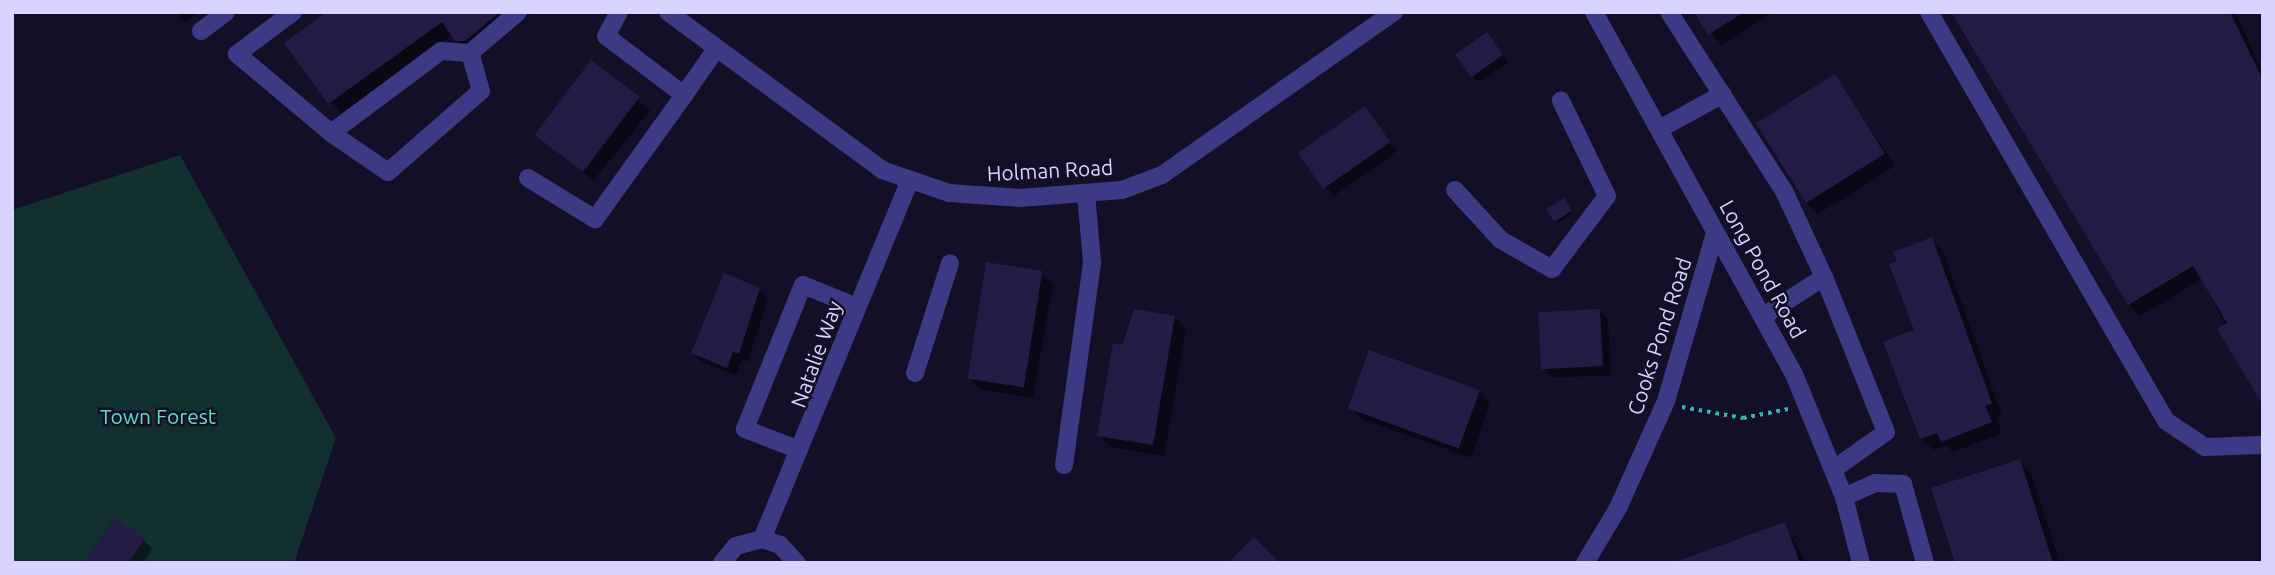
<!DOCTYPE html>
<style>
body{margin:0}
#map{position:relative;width:2275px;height:575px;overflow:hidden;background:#130f26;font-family:Ubuntu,sans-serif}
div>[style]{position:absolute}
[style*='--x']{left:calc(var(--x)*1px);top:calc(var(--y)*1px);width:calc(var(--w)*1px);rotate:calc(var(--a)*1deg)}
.green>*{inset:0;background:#12302f}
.shadow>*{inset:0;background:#0007;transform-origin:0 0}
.building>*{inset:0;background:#241b47;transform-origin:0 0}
.path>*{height:3.5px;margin-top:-1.75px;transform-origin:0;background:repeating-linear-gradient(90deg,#2fb8b0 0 3.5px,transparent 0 8.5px)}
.minor>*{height:18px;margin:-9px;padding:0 9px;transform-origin:9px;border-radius:9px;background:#3d3a85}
span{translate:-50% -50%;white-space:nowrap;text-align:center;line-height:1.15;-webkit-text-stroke:5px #130f26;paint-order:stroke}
.street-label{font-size:21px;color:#d9d4ff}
.park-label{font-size:21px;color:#5fe0c0}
.frame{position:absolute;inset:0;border:14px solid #d9d4ff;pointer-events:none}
</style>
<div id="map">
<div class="green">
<div style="clip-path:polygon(180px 155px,336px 438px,294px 563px,12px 563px,12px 210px)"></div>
</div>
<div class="shadow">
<div style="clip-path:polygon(176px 12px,199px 12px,185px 22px)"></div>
<div style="clip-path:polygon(496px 12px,507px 28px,468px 51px,453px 34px,341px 114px,286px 43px)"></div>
<div style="clip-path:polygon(1696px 12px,1774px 12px,1721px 45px)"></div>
<div style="clip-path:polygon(1953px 12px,2236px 12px,2263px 75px,2263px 401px,2202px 279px,2140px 316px,2129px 304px)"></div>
<div style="clip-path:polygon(1492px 40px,1508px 62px,1479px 82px,1473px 77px)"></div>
<div style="left:592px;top:63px;width:75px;height:90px;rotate:39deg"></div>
<div style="clip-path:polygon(1834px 76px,1895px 166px,1818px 214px,1807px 203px)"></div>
<div style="clip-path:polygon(1365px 109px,1397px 151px,1334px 196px,1325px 188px)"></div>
<div style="clip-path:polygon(1566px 203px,1573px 214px,1558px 223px,1556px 221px)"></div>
<div style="clip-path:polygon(1931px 239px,1943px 251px,2002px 415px,1996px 417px,2002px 433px,1953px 452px,1946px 445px,1933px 450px,1922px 438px,1917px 331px)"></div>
<div style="clip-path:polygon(1041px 273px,1053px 284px,1033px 398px,980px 389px,969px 377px)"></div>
<div style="clip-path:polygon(759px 290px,768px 298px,748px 362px,742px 359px,736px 375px,702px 362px,693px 353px)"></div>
<div style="clip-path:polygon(1599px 311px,1608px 319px,1611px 375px,1552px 378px,1544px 369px)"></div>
<div style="clip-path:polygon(1175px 318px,1186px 329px,1164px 456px,1110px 447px,1099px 435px,1127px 325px)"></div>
<div style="clip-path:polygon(1479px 392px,1490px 403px,1471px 458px,1362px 419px,1350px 408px)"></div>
<div style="clip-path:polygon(2019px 461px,2030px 472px,2060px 563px,1957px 563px)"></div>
<div style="clip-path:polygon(1785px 524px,1806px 563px,1701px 563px)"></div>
<div style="clip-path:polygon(144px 540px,152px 549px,143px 563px,87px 563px)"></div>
</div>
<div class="building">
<div style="clip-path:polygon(326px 12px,500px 12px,465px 41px,455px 41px,442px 22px,328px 104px,284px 43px)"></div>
<div style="clip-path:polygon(1694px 12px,1744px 12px,1708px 35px)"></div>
<div style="clip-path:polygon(1951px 12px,2230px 12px,2263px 80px,2263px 405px,2217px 329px,2227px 323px,2193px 266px,2128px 305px)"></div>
<div style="left:1487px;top:32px;width:28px;height:39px;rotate:55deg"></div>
<div style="left:591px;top:60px;width:61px;height:94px;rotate:37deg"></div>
<div style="left:1835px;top:74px;width:94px;height:93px;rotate:58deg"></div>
<div style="left:1365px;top:106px;width:44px;height:82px;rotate:55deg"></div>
<div style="left:1564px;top:198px;width:15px;height:21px;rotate:58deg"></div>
<div style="clip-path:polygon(1932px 237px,1992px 403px,1985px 406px,1992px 422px,1941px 442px,1937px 433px,1920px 439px,1883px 342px,1914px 330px,1889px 264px,1897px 261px,1893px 252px)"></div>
<div style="left:986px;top:262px;width:57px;height:118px;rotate:9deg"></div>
<div style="clip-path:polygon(724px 273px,760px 288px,739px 354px,733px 352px,727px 368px,691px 353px)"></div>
<div style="clip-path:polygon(1134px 309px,1175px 316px,1153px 445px,1097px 436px,1113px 343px,1122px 345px)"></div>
<div style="left:1600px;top:309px;width:57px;height:62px;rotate:87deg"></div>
<div style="left:1369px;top:350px;width:118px;height:62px;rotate:20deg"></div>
<div style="clip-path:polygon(2020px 459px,2053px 563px,1955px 563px,1931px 488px)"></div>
<div style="clip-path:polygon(115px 518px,145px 539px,128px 563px,84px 563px)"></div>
<div style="clip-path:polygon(1785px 522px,1800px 563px,1679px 563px,1678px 561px)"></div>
<div style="clip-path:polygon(1254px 537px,1280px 563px,1228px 563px)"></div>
</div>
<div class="path">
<div style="--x:1682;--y:407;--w:62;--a:10.2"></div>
<div style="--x:1743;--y:418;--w:46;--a:-11.3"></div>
</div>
<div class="minor">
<div style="--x:293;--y:12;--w:70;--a:143.1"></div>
<div style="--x:237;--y:54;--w:123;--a:40"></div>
<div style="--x:331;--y:133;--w:137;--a:-36.7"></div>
<div style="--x:441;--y:51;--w:29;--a:4"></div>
<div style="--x:470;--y:53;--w:63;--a:-40.5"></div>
<div style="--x:619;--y:12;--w:27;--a:118"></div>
<div style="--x:606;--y:36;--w:98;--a:37.1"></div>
<div style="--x:684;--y:95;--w:56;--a:-55.2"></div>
<div style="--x:668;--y:12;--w:266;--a:36.4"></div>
<div style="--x:882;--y:170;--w:71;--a:18.9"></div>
<div style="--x:949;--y:193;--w:71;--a:4"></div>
<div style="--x:1020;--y:198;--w:102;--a:-4.5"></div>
<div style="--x:1122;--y:190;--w:43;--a:-20.6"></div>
<div style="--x:1162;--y:175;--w:284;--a:-35.1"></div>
<div style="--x:1594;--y:12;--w:414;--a:61.1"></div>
<div style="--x:1794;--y:374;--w:133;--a:67.9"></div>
<div style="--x:1844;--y:497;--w:68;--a:75.6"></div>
<div style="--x:1669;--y:12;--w:213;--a:57.3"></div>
<div style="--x:1784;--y:191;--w:95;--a:65.1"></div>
<div style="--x:1824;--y:277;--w:70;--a:147.2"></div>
<div style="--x:1929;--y:12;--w:473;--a:59.9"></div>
<div style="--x:2166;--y:421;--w:47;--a:33.7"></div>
<div style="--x:2205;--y:447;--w:58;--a:-2"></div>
<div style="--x:201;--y:31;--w:31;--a:-37"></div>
<div style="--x:1663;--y:127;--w:68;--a:-28.8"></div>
<div style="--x:331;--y:133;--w:69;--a:34.4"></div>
<div style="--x:388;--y:172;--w:123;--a:-41.1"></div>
<div style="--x:481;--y:91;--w:40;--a:-106"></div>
<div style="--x:528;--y:178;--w:79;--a:31.5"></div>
<div style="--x:595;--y:219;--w:153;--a:-54.3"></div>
<div style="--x:1455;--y:190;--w:68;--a:47.4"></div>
<div style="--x:1501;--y:240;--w:59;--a:29.6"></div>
<div style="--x:1552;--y:269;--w:91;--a:-53"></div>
<div style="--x:1607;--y:196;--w:106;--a:-115.8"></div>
<div style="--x:1824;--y:277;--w:167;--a:68.2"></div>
<div style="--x:1886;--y:432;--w:64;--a:144.6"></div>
<div style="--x:915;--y:373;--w:115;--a:-72.3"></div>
<div style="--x:797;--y:449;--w:56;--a:-159"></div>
<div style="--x:745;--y:429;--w:155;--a:-68.1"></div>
<div style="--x:803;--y:285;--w:58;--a:22.2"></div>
<div style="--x:1064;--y:465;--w:205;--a:-82.1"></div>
<div style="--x:1092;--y:262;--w:68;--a:-95"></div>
<div style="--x:1844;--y:497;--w:35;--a:-24"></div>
<div style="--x:1876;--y:483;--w:27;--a:2"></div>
<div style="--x:1903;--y:484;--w:82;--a:74.4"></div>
<div style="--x:762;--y:539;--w:386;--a:-67.6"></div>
<div style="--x:722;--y:563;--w:22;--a:-51"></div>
<div style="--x:736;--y:546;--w:27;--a:-15"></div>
<div style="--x:762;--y:539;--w:19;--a:18"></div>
<div style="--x:780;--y:545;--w:25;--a:47"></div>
<div style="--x:1585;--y:563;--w:64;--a:-59"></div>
<div style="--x:1618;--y:508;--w:117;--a:-65.8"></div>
<div style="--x:1666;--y:401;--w:175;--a:-73.7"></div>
</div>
<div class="street-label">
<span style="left:1050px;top:170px;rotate:-3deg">Holman Road</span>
<span style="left:1763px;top:269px;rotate:61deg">Long Pond Road</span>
<span style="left:1659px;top:336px;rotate:-72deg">Cooks Pond Road</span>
<span style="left:816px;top:354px;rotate:-70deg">Natalie Way</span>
</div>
<div class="park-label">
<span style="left:158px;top:416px">Town Forest</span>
</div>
<div class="frame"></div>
</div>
